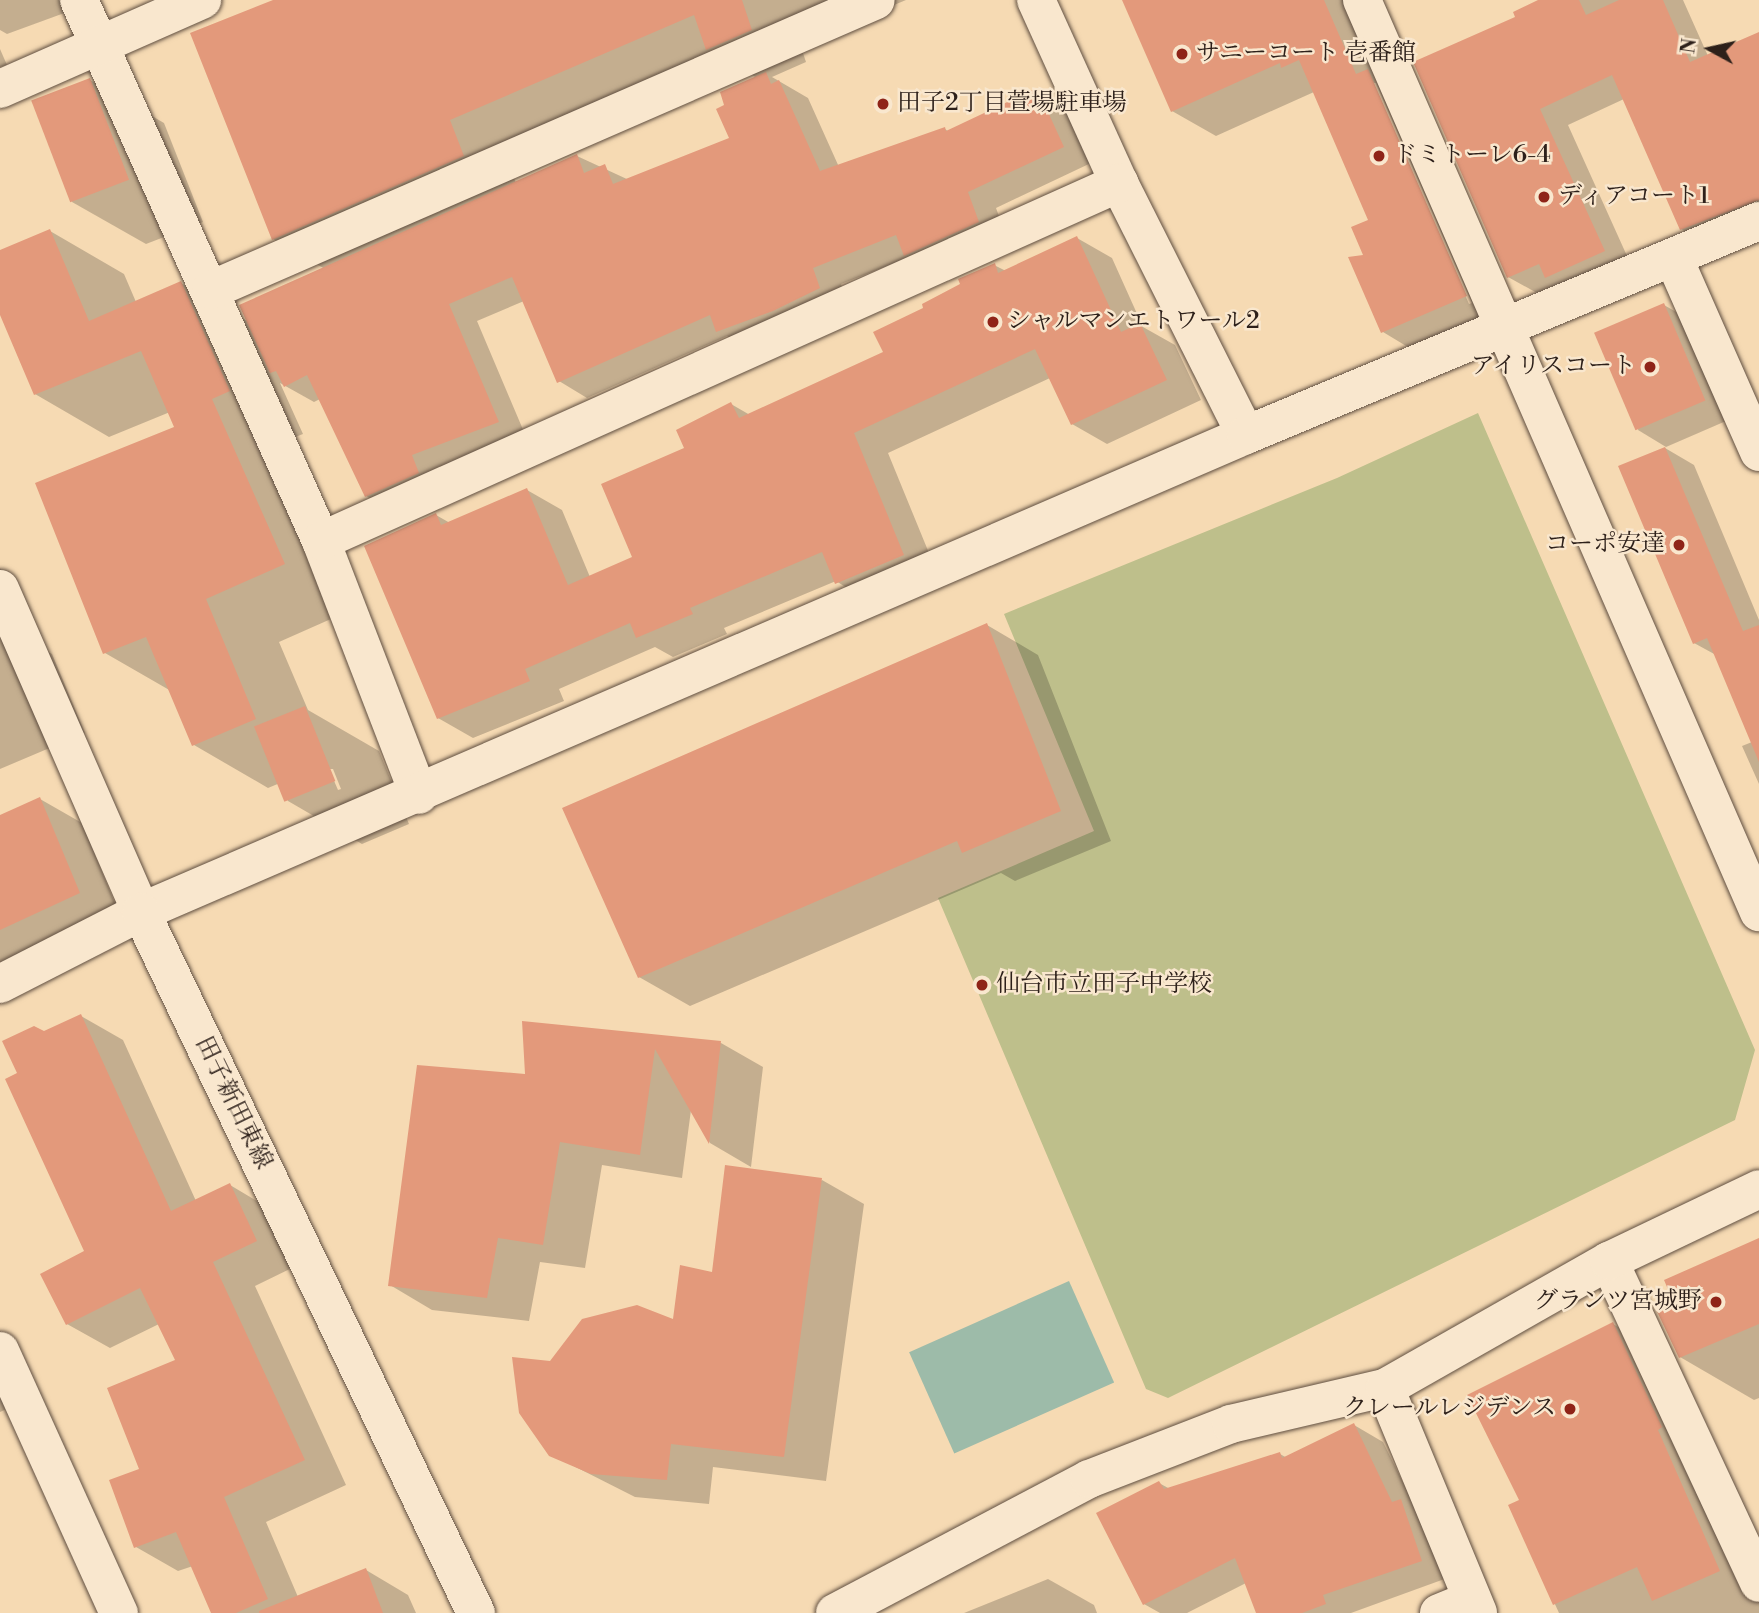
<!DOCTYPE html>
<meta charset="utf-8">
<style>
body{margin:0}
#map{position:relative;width:1759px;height:1613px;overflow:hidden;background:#f6dab3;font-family:"Libre Bodoni","Noto Serif JP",serif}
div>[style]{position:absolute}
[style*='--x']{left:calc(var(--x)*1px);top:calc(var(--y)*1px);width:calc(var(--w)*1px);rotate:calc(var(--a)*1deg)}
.green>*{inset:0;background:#bebf8b}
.water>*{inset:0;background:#9dbba9;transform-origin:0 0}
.shadow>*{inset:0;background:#0003}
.building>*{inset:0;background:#e3997b;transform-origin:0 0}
.roads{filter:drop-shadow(0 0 2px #5f4e40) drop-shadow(0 0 2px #5f4e40)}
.minor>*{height:38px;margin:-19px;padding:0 19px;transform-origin:19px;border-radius:19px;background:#f9e7ce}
.tertiary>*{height:38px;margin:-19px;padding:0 19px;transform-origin:19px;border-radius:19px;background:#f9e7ce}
.dots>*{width:19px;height:19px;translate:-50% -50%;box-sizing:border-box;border:4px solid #f9e7ce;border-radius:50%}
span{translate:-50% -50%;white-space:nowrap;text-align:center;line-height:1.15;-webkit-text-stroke:5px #f9e7ce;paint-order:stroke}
.poi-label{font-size:24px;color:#2d201a}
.left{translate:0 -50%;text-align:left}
.right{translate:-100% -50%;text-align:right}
.street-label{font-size:24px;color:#2d201a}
.north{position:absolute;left:1675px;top:14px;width:70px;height:70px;-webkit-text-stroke:5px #f9e7ce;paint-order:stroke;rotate:278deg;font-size:19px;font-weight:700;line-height:28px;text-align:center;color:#2d201a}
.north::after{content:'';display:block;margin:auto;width:24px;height:32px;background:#2d201a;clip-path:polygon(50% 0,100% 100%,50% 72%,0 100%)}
</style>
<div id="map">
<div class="green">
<div style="clip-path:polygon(1478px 413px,1755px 1050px,1735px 1120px,1168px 1398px,1146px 1389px,938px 898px,1094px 831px,1004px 614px,1337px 478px)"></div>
</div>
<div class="water">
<div style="left:1069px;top:1281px;width:111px;height:175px;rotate:66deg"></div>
</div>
<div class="shadow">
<div style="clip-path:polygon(0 0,87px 0,89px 4px,7px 34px,0 30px)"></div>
<div style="clip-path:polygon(evenodd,277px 0,906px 0,800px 44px,806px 62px,772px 77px,808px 98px,839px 167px,945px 129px,949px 132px,1037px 90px,1065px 107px,1091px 163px,996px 208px,1007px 238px,910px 257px,841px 284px,848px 304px,746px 347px,727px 336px,587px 398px,559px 381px,524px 301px,477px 321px,527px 439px,395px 513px,366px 496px,320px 399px,314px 402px,280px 383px,303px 434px,285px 441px,358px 607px,279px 642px,308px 710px,379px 751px,409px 824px,362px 844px,288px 801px,280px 783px,268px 788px,194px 745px,171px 691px,105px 653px,177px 428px,170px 412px,109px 437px,35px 394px,0 310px,0 252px,50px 231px,124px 274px,136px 302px,181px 283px,249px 322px,325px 269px,273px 239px,277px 0,722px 58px,757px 78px,726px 106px,731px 139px,629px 180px,577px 156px,516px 183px,504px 152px,722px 58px,277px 0,329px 769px,333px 769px,341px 789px,338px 790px,329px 769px)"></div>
<div style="clip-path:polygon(evenodd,1123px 0,1355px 0,1510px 321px,1426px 358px,1383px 332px,1366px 257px,1371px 221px,1314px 92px,1216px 136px,1172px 111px,1123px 0,1373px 83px,1376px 83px,1472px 303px,1469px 304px,1373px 83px)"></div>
<div style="clip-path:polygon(1542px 0,1683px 0,1708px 56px,1759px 34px,1759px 225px,1710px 246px,1681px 229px,1624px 99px,1568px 125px,1632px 267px,1575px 293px,1558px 284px,1537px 293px,1508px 277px,1518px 18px)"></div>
<div style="clip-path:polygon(0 49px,7px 65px,0 67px)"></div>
<div style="clip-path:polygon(90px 80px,164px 123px,203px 222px,146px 244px,72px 202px)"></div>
<div style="clip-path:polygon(1077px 238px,1112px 258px,1143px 327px,1175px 345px,1201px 400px,1107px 444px,1072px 424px,1050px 378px,888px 453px,938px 575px,871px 603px,836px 581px,724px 628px,727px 634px,673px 657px,655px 647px,559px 689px,564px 701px,473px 738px,438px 718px,436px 515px,450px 523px,527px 490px,562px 510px,590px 577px,634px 558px,686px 449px,731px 404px,750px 415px,885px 353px,925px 309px,994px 265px,1006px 271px)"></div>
<div style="clip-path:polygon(1664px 305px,1692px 321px,1733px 418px,1666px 447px,1638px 430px)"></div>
<div style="clip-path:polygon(1665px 448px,1694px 465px,1759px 620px,1759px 784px,1742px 746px,1752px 742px,1716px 655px,1694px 643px)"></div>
<div style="clip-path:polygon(0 568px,38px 646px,52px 654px,85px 733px,0 769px)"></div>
<div style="clip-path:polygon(987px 625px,1038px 655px,1111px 841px,1015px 881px,1001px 873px,690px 1006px,639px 977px)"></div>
<div style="clip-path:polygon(40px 799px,82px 823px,121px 918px,0 973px,0 817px)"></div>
<div style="clip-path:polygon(81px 1016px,123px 1040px,196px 1201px,230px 1185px,272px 1210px,298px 1265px,255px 1286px,346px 1485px,266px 1522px,298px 1597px,366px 1570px,408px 1595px,416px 1613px,213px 1613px,193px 1566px,178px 1571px,136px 1547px,141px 1470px,177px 1361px,159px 1324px,110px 1348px,67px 1324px,87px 1252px,19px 1074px,44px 1033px)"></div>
<div style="clip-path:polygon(524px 1023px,721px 1043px,763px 1067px,751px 1167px,710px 1143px,691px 1110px,682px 1178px,602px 1165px,585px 1268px,540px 1262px,529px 1321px,432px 1310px,390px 1285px,527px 1076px)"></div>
<div style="clip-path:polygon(822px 1180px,864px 1204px,826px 1481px,713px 1467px,709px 1504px,635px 1497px,550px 1454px,551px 1362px,674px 1321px,714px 1274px)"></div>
<div style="clip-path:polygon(1759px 1240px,1759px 1398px,1754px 1400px,1680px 1357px,1672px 1295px)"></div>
<div style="clip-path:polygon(1613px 1324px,1666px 1355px,1759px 1573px,1759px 1613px,1559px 1613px,1510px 1506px,1521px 1501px)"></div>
<div style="clip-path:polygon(0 1340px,27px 1400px,0 1412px)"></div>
<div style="clip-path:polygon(1354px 1425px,1383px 1442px,1450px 1577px,1351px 1613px,1258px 1613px,1246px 1583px,1187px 1613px,1160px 1613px,1144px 1604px,1159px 1483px,1170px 1489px,1280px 1454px,1287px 1458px)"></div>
<div style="clip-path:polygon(1048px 1579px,1094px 1605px,1097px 1613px,964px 1613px)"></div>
</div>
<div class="building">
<div style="clip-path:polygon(273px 0,742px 0,752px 30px,706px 50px,694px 15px,450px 120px,464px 156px,272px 240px,190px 33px)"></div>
<div style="clip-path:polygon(1122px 0,1324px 0,1356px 74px,1368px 69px,1467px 296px,1381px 333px,1348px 257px,1363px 255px,1351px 227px,1368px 220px,1299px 60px,1281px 68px,1280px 63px,1171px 112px)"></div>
<div style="clip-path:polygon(1538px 0,1579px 0,1586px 15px,1619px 0,1663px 0,1690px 62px,1759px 32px,1759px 200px,1680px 230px,1612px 75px,1540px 109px,1605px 251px,1545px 278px,1539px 264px,1507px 278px,1413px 62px,1515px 17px,1513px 12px)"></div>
<div style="clip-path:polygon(766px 72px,771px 84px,779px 80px,820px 171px,945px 127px,946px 131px,1037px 88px,1064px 147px,968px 192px,979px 222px,904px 256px,896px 235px,813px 268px,820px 288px,773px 311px,716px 332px,710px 315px,557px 383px,512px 277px,449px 304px,499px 422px,412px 455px,419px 473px,365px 497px,307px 375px,284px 387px,276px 371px,270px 373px,239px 305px,577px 154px,584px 173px,605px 164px,613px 184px,729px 138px,716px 109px,724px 105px,720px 92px)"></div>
<div style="left:90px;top:78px;width:109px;height:63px;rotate:69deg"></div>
<div style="clip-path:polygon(50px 229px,89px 321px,181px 281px,230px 391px,212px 399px,285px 564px,206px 599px,256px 719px,192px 746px,146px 637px,103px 654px,35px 483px,174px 427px,141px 351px,34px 395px,0 315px,0 250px)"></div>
<div style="clip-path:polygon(1077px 236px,1121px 332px,1140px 323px,1167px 380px,1071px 425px,1035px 349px,854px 433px,904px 555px,835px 584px,822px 552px,690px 608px,693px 614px,636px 638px,630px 623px,525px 669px,530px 681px,437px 719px,364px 546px,436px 513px,441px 525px,527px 488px,568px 585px,632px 557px,601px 484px,684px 448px,676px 430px,731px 402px,739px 418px,883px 352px,873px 332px,923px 308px,922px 304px,960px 284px,958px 279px,995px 263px,998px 273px)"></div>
<div style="left:1664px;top:303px;width:106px;height:76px;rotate:67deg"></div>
<div style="clip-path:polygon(1665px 447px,1743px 631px,1759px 625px,1759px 762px,1707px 638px,1693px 644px,1618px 466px)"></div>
<div style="clip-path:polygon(987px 623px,1061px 811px,962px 853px,957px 841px,638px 978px,562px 808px)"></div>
<div style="left:305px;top:706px;width:81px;height:55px;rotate:68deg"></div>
<div style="clip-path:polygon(40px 797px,80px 893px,0 930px,0 815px)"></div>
<div style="clip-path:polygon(81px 1014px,171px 1211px,230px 1183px,257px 1241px,213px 1262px,305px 1460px,224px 1497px,268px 1599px,236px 1613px,211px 1613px,176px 1532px,134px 1548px,109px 1480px,139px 1469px,107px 1388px,175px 1360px,140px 1288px,66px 1325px,40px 1274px,84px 1251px,5px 1079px,17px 1073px,2px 1041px,34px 1026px,44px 1031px)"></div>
<div style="clip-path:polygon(522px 1021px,721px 1041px,709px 1144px,655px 1049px,640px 1155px,560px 1142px,543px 1245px,498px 1238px,487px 1298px,388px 1286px,417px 1065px,525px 1074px)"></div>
<div style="clip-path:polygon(725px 1165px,822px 1178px,784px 1457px,671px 1444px,667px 1480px,591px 1474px,549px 1456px,519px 1413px,512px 1357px,550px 1361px,582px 1319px,637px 1305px,673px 1319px,680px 1265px,712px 1272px)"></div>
<div style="clip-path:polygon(1759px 1238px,1759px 1324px,1679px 1358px,1653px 1303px,1670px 1294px,1664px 1280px)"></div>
<div style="clip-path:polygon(1613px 1322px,1662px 1427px,1658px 1430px,1720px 1571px,1652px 1601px,1637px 1567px,1553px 1605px,1508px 1505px,1519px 1500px,1467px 1395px)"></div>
<div style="clip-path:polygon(1354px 1423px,1392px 1502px,1401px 1499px,1422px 1561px,1323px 1595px,1326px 1604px,1302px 1613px,1256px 1613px,1235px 1558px,1143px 1605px,1096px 1513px,1159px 1481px,1164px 1489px,1280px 1452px,1282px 1458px)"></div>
<div style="clip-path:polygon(366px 1568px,383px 1613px,259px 1613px,259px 1611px)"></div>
</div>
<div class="roads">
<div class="minor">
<div style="--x:79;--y:0;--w:593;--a:65.9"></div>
<div style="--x:321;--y:541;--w:272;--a:68.9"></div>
<div style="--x:1036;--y:0;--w:201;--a:65.6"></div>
<div style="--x:1119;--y:183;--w:282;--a:63.3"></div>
<div style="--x:1362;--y:0;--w:995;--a:66.48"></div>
<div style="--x:0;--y:89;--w:221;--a:-23.8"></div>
<div style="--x:1674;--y:259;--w:211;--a:66.2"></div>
<div style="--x:211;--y:290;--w:725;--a:-23.56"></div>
<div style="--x:321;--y:541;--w:875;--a:-24.16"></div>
<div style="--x:0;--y:984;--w:158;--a:-27.1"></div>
<div style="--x:141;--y:912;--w:1204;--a:-23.35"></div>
<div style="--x:1246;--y:435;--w:556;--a:-22.64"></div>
<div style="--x:1609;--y:1261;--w:355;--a:65"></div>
<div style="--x:0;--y:1351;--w:288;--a:65.6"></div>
<div style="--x:1385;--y:1388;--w:243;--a:67.5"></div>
<div style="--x:835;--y:1613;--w:287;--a:-27.8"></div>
<div style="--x:1089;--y:1479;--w:152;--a:-21.2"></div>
<div style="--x:1231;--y:1424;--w:158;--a:-13.2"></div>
<div style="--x:1385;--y:1388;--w:257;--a:-29.6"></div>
<div style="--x:1609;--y:1261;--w:166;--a:-25.6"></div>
<div style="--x:1439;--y:1613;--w:35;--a:-22"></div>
</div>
<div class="tertiary">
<div style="--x:0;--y:589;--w:352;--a:66.4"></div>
<div style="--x:141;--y:912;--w:777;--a:64.46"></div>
</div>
</div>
<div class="dots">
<div style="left:1182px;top:54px;background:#8f2418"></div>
<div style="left:883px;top:104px;background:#8f2418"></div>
<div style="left:1379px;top:156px;background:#8f2418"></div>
<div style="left:1544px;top:197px;background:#8f2418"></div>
<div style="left:993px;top:322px;background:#8f2418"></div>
<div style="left:1650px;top:367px;background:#8f2418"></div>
<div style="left:1679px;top:545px;background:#8f2418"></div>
<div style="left:982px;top:985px;background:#8f2418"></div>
<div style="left:1716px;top:1302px;background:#8f2418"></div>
<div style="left:1570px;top:1409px;background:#8f2418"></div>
</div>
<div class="poi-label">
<span class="left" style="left:1196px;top:54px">サニーコート 壱番館</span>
<span class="left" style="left:897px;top:104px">田子2丁目萱場駐車場</span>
<span class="left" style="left:1393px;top:156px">ドミトーレ6-4</span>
<span class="left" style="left:1558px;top:197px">ディアコート1</span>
<span class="left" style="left:1007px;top:322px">シャルマンエトワール2</span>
<span class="right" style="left:1636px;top:367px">アイリスコート</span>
<span class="right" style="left:1665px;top:545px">コーポ安達</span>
<span class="left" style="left:996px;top:985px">仙台市立田子中学校</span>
<span class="right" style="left:1702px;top:1302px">グランツ宮城野</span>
<span class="right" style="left:1556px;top:1409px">クレールレジデンス</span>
</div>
<div class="street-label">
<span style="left:233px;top:1103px;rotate:64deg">田子新田東線</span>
</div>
<div class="north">N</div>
</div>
